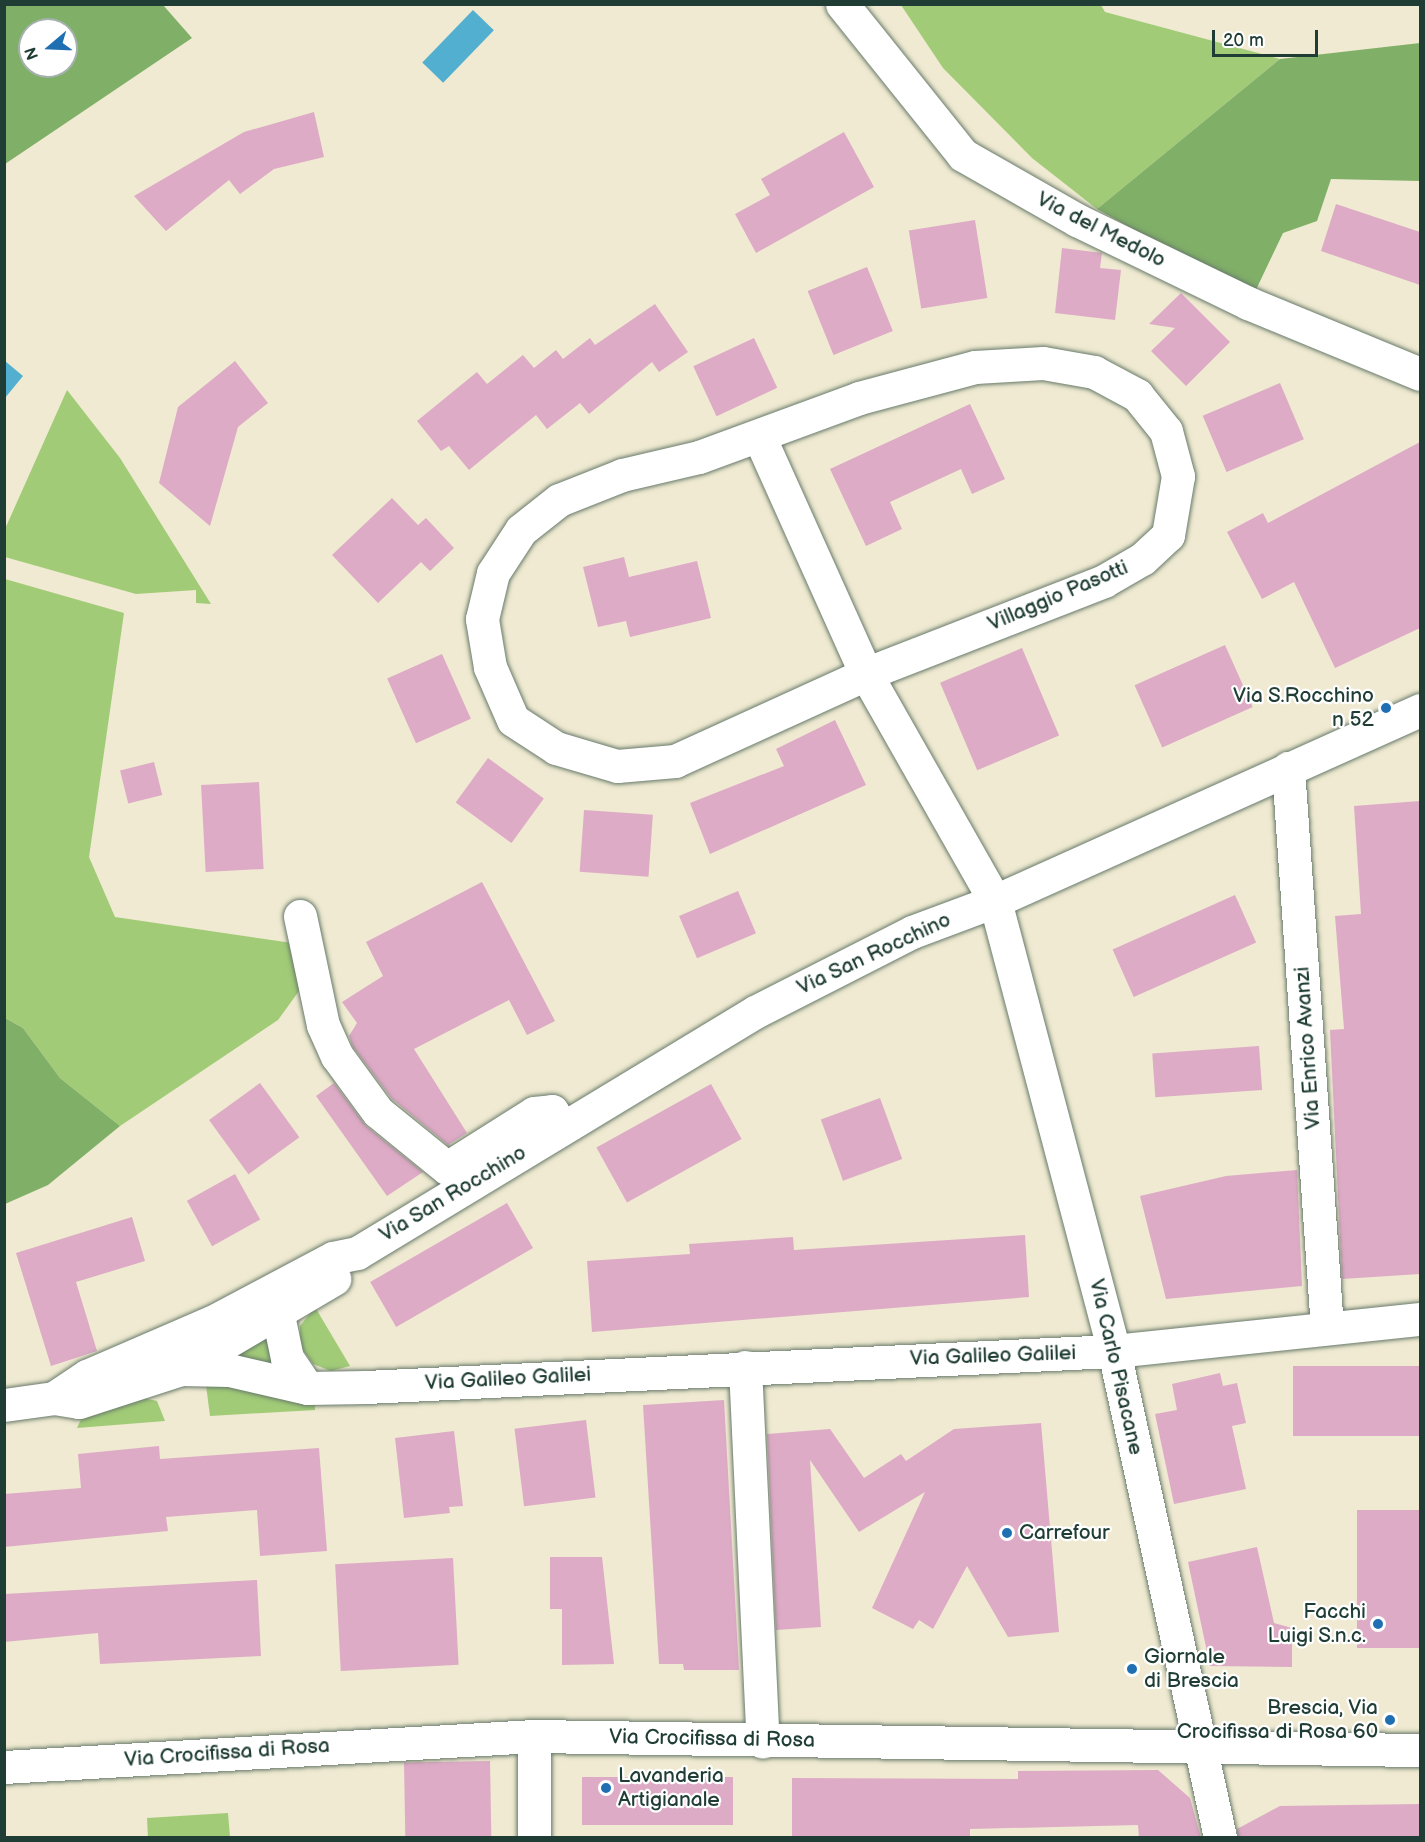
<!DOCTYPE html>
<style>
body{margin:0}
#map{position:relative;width:1425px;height:1842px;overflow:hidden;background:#efead1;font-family:"Balsamiq Sans",sans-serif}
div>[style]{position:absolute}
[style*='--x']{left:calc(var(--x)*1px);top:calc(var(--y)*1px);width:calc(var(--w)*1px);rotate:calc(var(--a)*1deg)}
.green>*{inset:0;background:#a1cb77}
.forest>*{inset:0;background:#80af68}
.water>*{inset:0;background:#52afd0;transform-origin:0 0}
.building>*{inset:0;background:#deabc6;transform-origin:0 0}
.roads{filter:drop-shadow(0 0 2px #687a6b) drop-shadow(0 0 2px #687a6b)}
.street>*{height:33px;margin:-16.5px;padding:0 16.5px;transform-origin:16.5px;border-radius:16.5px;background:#fff}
.secondary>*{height:33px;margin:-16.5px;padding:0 16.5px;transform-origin:16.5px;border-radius:16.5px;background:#fff}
.dots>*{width:16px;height:16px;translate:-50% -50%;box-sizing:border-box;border:3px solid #fff;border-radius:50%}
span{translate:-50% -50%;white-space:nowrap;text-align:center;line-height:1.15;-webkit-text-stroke:4.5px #fff;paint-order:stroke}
.street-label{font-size:21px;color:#1f3d34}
.poi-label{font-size:21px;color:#1f3d34}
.right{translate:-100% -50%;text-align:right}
.left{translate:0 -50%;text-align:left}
.frame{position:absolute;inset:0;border:6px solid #1f3d34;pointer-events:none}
.north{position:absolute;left:18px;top:18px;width:60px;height:60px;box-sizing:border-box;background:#fff;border:2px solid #a5b1ae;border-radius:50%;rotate:251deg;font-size:16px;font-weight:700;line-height:24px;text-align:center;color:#1f3d34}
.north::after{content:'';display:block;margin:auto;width:21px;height:27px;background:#1f6fb2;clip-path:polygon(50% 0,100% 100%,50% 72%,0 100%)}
.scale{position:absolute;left:1212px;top:30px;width:106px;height:27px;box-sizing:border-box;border:3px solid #1f3d34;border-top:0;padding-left:8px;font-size:18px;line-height:21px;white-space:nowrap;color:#1f3d34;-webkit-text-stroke:4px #fff;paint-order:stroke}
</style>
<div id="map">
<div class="green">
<div style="clip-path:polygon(901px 5px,1101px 5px,1105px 12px,1280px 59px,1097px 209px,1032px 158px,943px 68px)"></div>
<div style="clip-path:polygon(67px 390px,120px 458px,211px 604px,196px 603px,196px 590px,136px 594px,5px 557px,5px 529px)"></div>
<div style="clip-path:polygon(5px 579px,124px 613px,89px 857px,115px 917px,299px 944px,307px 980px,278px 1020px,120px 1126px,60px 1078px,23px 1028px,5px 1018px)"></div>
<div style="clip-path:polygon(315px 1307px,350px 1366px,331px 1371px,313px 1364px,300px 1346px,300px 1326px)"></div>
<div style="clip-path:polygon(266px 1330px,285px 1370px,226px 1359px)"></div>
<div style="clip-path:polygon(230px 1381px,315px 1402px,315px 1410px,210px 1416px,206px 1385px)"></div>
<div style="clip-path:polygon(144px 1398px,157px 1401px,165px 1421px,77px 1428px,82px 1417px)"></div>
<div style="clip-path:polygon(228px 1813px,230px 1837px,148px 1837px,147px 1818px)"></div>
</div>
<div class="forest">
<div style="clip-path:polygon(evenodd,5px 4px,163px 5px,192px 38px,5px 164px,5px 4px,30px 30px,66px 30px,66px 66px,30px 66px,30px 30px)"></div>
<div style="clip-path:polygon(1420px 43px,1420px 181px,1331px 179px,1317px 221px,1283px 233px,1253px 296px,1097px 209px,1280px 59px)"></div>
<div style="clip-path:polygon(5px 1018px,23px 1028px,60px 1078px,120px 1126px,48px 1185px,5px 1204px)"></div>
</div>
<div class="water">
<div style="left:473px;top:10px;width:29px;height:73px;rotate:44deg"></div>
<div style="clip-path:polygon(5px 361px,23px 376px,5px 398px)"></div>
</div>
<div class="building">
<div style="clip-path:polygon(314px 112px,324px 157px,274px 169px,240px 194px,229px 180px,166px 231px,134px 196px,244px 132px)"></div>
<div style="clip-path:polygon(844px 132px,874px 187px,756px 253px,735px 214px,770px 195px,761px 179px)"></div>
<div style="clip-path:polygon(1336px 204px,1420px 232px,1420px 285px,1321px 251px)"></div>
<div style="left:975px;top:220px;width:79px;height:67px;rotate:81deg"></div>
<div style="clip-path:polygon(1062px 248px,1102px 253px,1100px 268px,1121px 270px,1115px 320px,1055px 313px)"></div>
<div style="left:867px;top:267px;width:69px;height:64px;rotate:68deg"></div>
<div style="clip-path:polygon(1181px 293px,1230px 342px,1186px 386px,1151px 351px,1175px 328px,1149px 324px)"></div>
<div style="clip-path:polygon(655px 304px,688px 352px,659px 372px,652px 362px,589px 414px,580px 403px,547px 429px,536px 415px,469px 470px,449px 446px,441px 451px,417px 421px,477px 372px,487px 384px,523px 355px,534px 368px,556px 350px,563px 359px,590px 338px,595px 345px)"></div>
<div style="left:754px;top:338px;width:55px;height:67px;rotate:65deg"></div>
<div style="clip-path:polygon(235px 361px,268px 403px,238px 427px,210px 526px,159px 483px,178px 407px)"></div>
<div style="left:1280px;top:383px;width:61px;height:84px;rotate:67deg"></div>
<div style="clip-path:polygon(970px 404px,1005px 479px,972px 494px,961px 469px,890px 502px,902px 529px,866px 546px,830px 469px)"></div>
<div style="clip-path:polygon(1420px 442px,1420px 628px,1335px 668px,1294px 582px,1262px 599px,1227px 532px,1263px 513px,1268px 523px)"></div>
<div style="clip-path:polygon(392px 498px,418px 525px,426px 518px,454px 548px,430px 571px,421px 562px,378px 603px,332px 555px)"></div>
<div style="clip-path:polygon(624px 557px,629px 577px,697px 561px,711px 618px,630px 637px,626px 621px,598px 627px,583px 567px)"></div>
<div style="left:1225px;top:645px;width:68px;height:99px;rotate:66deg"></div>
<div style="left:1022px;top:648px;width:95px;height:89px;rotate:67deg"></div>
<div style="left:442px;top:654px;width:71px;height:60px;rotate:66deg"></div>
<div style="clip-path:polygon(835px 720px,866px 785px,710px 854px,690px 803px,784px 766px,776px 749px)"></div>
<div style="left:488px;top:758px;width:69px;height:55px;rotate:36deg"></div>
<div style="left:154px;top:762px;width:34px;height:35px;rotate:76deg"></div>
<div style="left:259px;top:782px;width:87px;height:58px;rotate:87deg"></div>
<div style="clip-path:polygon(1420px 801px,1420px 1274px,1342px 1279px,1330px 1030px,1344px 1029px,1335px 916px,1361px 914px,1354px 806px)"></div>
<div style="left:584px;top:810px;width:69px;height:62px;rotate:4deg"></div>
<div style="clip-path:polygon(482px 882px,555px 1021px,527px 1035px,509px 1000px,414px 1049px,467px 1133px,448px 1145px,392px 1099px,353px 1047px,349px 1036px,357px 1023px,342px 1002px,383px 976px,366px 942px)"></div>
<div style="left:738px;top:891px;width:46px;height:64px;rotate:67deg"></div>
<div style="left:1235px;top:895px;width:52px;height:134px;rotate:66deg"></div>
<div style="left:1259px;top:1046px;width:44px;height:107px;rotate:86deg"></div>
<div style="left:260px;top:1083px;width:67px;height:63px;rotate:54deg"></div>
<div style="clip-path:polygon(334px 1083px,366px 1126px,423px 1172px,387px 1196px,316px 1096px)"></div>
<div style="left:711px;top:1084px;width:63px;height:131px;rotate:61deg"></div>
<div style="left:880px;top:1098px;width:65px;height:63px;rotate:70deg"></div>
<div style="clip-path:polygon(1297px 1170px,1302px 1286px,1166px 1299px,1140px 1196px,1226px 1176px)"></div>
<div style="left:235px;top:1174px;width:52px;height:55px;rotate:61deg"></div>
<div style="left:507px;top:1203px;width:52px;height:158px;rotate:60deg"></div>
<div style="clip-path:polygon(132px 1217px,145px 1261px,76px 1282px,97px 1351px,51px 1366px,16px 1253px)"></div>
<div style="clip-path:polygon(1025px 1235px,1029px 1297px,592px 1332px,587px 1261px,690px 1254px,689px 1244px,793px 1237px,794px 1250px)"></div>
<div style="left:1420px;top:1366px;width:70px;height:127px;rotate:90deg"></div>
<div style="clip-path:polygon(1220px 1373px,1223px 1386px,1237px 1383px,1246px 1423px,1232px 1426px,1246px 1489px,1174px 1504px,1155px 1414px,1177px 1410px,1172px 1384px)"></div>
<div style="clip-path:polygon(724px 1400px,739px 1670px,684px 1670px,683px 1664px,659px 1664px,643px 1405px)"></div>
<div style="left:586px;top:1420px;width:78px;height:72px;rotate:83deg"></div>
<div style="clip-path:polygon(1041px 1423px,1059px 1632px,1008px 1637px,967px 1566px,933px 1629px,919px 1620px,913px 1629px,872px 1608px,925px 1492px,859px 1532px,810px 1460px,821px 1627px,776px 1630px,767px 1434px,830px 1429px,864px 1478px,901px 1454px,906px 1461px,954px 1429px)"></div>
<div style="clip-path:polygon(454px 1431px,463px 1506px,449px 1507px,450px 1513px,404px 1518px,395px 1438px)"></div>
<div style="clip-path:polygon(159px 1446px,160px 1459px,319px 1448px,327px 1551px,260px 1556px,257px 1510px,166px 1517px,168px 1531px,4px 1547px,4px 1494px,81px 1488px,78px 1454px)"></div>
<div style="left:1420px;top:1510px;width:138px;height:63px;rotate:90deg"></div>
<div style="clip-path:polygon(1257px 1547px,1274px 1623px,1292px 1628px,1292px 1667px,1210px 1666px,1188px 1562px)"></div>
<div style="clip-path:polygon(550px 1557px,602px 1557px,614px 1664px,562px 1665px,562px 1609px,550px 1609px)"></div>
<div style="left:453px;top:1558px;width:107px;height:118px;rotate:87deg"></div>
<div style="clip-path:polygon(257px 1580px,261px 1656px,100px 1664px,98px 1633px,4px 1642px,4px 1594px)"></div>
<div style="left:490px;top:1761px;width:77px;height:86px;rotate:89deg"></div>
<div style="clip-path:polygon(1158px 1770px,1190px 1798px,1201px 1838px,1139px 1838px,1138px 1825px,970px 1829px,970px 1838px,792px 1837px,792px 1778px,1018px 1779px,1018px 1771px)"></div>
<div style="left:582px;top:1777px;width:151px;height:48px"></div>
<div style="clip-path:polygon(1420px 1804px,1420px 1838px,1238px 1838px,1237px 1829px,1280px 1806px)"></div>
</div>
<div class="roads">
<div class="street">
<div style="--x:842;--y:4;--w:193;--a:51.3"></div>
<div style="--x:963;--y:155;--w:131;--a:29.7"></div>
<div style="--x:1077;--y:220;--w:190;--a:25.9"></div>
<div style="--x:1248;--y:303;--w:186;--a:22.4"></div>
<div style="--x:1043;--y:363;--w:52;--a:10"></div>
<div style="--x:1094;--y:372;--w:49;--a:28.1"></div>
<div style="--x:1137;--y:395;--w:46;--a:51.1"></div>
<div style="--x:1166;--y:431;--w:47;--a:75.1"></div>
<div style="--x:1178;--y:476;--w:60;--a:99.6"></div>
<div style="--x:1168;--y:535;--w:35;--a:137"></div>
<div style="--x:1142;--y:559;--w:44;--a:149.9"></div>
<div style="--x:1104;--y:581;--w:256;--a:158.7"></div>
<div style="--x:866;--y:674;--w:210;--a:155.5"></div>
<div style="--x:675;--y:761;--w:58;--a:175.1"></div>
<div style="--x:617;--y:766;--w:64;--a:-163.6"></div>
<div style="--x:556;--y:748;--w:51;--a:-146.9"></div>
<div style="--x:513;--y:720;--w:58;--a:-113.5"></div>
<div style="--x:490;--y:667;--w:49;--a:-99.5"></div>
<div style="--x:482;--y:619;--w:47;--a:-76.6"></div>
<div style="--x:493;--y:573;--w:51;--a:-56.9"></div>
<div style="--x:521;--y:530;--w:48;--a:-38.3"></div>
<div style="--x:559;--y:500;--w:68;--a:-21.6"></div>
<div style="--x:622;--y:475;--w:79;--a:-13.2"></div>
<div style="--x:699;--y:457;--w:171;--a:-20.2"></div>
<div style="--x:859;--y:398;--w:120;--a:-15"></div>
<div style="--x:975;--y:367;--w:68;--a:-3.4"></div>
<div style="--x:759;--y:436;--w:261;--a:65.8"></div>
<div style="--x:866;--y:674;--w:261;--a:60.4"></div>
<div style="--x:995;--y:901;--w:465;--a:75.2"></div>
<div style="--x:1114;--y:1351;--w:498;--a:77.7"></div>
<div style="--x:1288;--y:768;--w:561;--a:86.02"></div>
<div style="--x:300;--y:916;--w:111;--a:78.1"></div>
<div style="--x:323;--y:1025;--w:34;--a:66"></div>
<div style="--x:337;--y:1056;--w:69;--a:53.8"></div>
<div style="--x:378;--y:1112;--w:89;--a:39.1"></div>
<div style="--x:447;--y:1168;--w:103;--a:-32.3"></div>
<div style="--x:534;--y:1113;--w:18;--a:-6"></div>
<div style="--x:552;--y:1111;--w:19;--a:58"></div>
<div style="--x:278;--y:1315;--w:44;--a:78.2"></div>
<div style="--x:287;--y:1358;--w:36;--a:56"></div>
<div style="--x:745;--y:1367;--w:375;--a:87.3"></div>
<div style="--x:181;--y:1369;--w:48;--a:1.2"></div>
<div style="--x:229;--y:1370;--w:80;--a:13"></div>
<div style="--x:307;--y:1388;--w:59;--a:-1"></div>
<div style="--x:366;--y:1387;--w:749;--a:-2.76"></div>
<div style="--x:1114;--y:1351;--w:308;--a:-6"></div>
<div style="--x:534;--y:1736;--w:102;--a:90"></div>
</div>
<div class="secondary">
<div style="--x:54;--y:1398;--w:40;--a:-34"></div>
<div style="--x:87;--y:1376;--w:136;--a:-23.4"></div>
<div style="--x:212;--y:1322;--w:137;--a:-27.9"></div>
<div style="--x:333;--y:1258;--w:25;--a:-12"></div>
<div style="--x:357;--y:1253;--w:465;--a:-31.2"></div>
<div style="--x:755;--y:1012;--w:176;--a:-27"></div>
<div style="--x:912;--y:932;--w:89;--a:-20.5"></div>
<div style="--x:995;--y:901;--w:466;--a:-24.2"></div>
<div style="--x:4;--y:1405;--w:50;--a:-8"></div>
<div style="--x:54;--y:1398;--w:25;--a:9"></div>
<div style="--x:79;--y:1402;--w:107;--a:-17.9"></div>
<div style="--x:181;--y:1369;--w:178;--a:-30.5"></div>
<div style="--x:4;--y:1767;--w:531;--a:-3.35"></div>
<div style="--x:534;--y:1736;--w:886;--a:0.91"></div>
</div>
</div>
<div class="dots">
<div style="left:1386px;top:708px;background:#1f6fb2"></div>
<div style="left:1007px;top:1533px;background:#1f6fb2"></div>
<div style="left:1378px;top:1624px;background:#1f6fb2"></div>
<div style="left:1132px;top:1669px;background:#1f6fb2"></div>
<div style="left:1390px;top:1720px;background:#1f6fb2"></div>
<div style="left:606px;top:1788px;background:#1f6fb2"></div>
</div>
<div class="street-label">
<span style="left:1101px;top:230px;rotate:27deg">Via del Medolo</span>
<span style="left:1058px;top:596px;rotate:-23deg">Villaggio Pasotti</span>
<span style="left:874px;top:954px;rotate:-25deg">Via San Rocchino</span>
<span style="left:1308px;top:1048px;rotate:-94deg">Via Enrico Avanzi</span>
<span style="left:453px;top:1194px;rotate:-31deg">Via San Rocchino</span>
<span style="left:993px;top:1356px;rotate:-2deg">Via Galileo Galilei</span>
<span style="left:1116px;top:1367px;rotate:77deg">Via Carlo Pisacane</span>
<span style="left:508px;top:1379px;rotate:-3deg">Via Galileo Galilei</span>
<span style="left:712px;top:1739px;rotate:1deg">Via Crocifissa di Rosa</span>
<span style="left:227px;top:1753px;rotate:-4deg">Via Crocifissa di Rosa</span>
</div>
<div class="poi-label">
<span class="right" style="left:1374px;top:708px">Via S.Rocchino<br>n 52</span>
<span class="left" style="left:1019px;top:1533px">Carrefour</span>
<span class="right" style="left:1366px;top:1624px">Facchi<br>Luigi S.n.c.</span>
<span class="left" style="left:1144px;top:1669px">Giornale<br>di Brescia</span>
<span class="right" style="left:1378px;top:1720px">Brescia, Via<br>Crocifissa di Rosa 60</span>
<span class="left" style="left:618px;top:1788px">Lavanderia<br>Artigianale</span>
</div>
<div class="frame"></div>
<div class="north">N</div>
<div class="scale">20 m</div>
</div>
